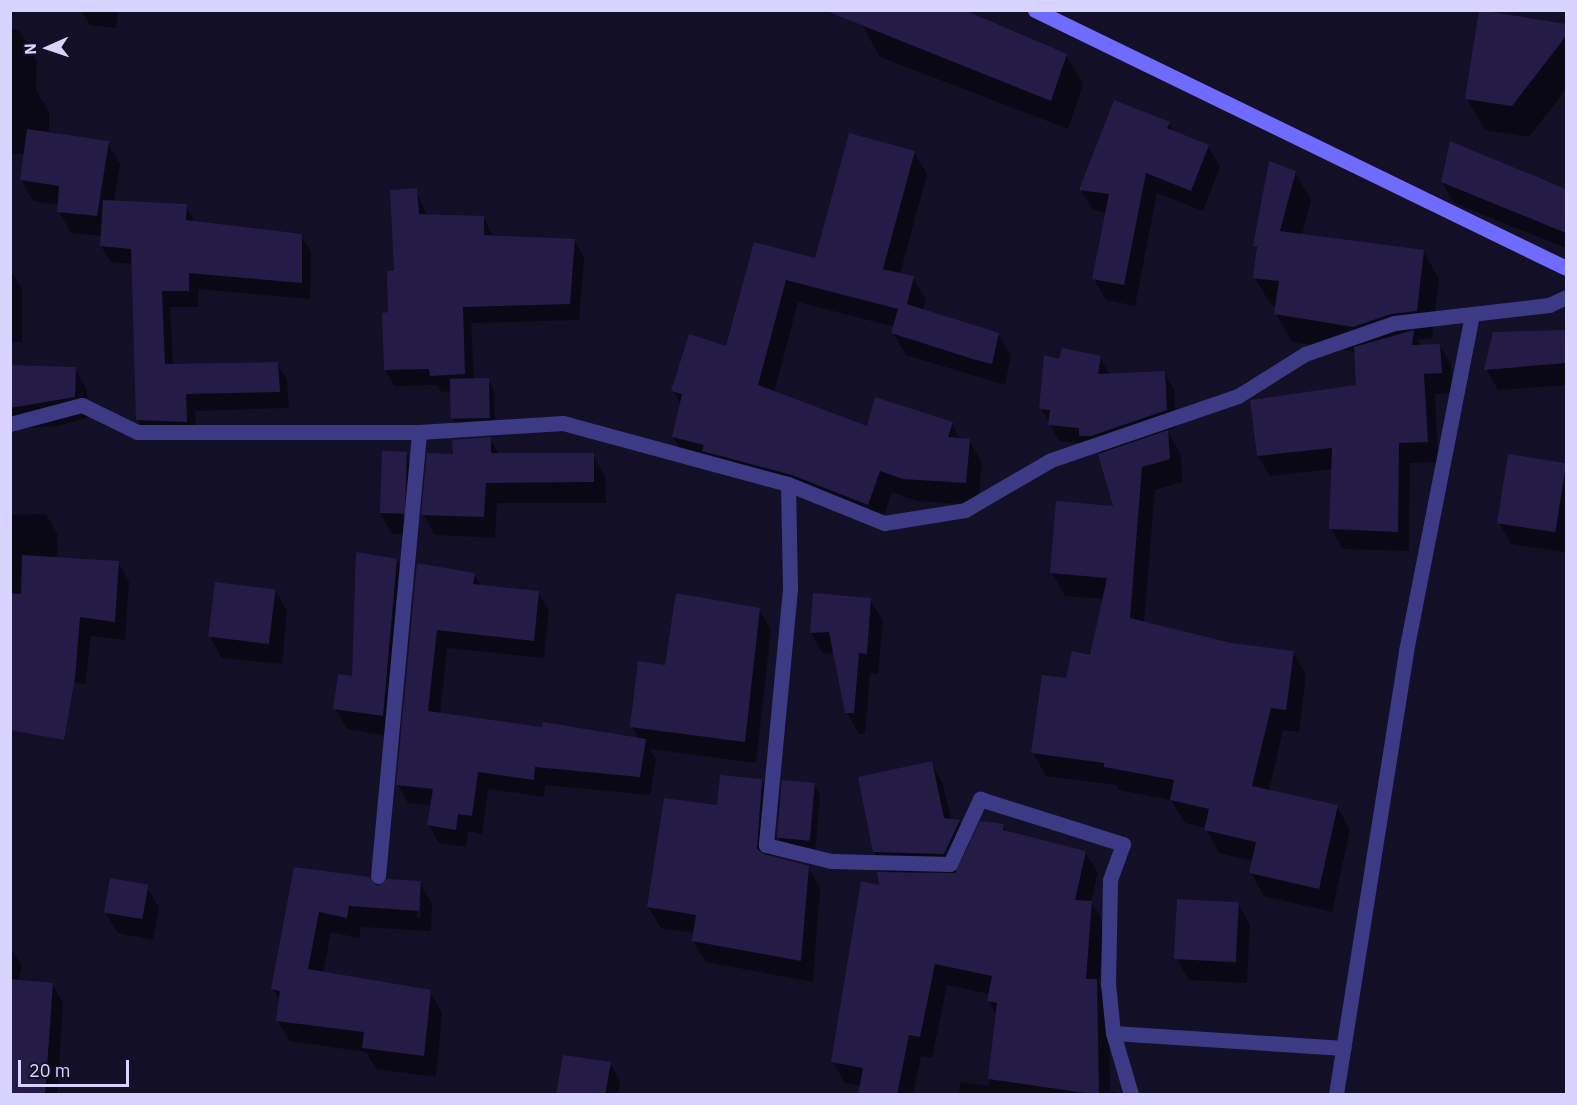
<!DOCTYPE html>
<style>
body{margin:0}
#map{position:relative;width:1577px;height:1105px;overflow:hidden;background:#130f26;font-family:"IBM Plex Sans",sans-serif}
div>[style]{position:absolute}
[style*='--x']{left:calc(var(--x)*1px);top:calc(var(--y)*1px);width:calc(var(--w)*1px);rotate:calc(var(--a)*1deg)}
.shadow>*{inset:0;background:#0007}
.building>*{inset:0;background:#241b47;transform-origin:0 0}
.street>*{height:15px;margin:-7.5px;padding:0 7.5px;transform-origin:7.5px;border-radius:7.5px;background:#3d3a85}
.secondary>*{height:15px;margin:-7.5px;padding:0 7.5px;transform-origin:7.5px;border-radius:7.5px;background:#6f6bff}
span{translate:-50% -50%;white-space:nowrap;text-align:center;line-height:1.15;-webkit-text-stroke:4.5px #130f26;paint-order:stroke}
.frame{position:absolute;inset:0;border:12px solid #d9d4ff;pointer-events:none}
.north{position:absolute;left:18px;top:18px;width:60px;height:60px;-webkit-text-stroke:4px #130f26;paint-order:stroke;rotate:267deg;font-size:16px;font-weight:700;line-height:24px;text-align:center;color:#d9d4ff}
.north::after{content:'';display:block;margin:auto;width:21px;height:27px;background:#d9d4ff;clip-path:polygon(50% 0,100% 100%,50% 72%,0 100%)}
.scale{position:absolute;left:18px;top:1060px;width:111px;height:27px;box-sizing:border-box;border:3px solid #d9d4ff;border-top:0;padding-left:8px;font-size:18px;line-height:21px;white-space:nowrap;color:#d9d4ff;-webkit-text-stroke:4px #130f26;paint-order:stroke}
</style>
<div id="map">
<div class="shadow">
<div style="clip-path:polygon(81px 10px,118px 10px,116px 28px,90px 25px)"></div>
<div style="clip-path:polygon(868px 10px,1066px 55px,1083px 84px,1068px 129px,880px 57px,863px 27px)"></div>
<div style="clip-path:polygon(1481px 12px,1566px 25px,1566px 89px,1529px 137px,1485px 130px,1467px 99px)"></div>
<div style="clip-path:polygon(10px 29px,19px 30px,37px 61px,36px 90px,49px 112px,49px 134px,108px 143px,120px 164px,114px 202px,186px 206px,195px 222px,301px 236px,311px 252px,310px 299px,198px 289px,198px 307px,170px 307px,173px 366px,277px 364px,287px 380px,289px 408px,195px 411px,196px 438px,147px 436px,138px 419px,133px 264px,111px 262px,101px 246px,102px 236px,71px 233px,59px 212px,59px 205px,33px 201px,21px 180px,25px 154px,10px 154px)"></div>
<div style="clip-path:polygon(1168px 123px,1174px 133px,1208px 146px,1220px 167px,1203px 211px,1157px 193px,1135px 306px,1106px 300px,1094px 279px,1107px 213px,1093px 210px,1081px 190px)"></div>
<div style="clip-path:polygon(1451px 143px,1566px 191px,1566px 248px,1454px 203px,1442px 182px)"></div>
<div style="clip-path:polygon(914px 152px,927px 174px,900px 274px,913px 278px,926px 300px,923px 311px,998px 334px,1011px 356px,1005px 385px,906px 355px,893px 333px,895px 327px,798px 302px,774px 393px,868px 428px,952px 423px,960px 439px,969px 440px,982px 463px,978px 505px,917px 501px,892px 492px,880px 527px,806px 497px,717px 473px,713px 466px,686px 459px,673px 437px,681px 405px,673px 390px,727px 347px,755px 244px,816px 260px)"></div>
<div style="clip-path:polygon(1295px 172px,1311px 200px,1302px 235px,1423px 251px,1439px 279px,1432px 338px,1418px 340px,1421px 346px,1440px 345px,1451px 365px,1453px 393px,1435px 394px,1438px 462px,1410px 463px,1409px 551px,1343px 549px,1331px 529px,1333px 469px,1270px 476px,1258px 456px,1357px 386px,1356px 352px,1292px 342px,1276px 314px,1277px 306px,1271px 305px,1255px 278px,1258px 251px,1255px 246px)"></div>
<div style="clip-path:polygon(416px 190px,427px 215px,484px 218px,493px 237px,575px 241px,584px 257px,579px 320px,471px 323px,474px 380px,488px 380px,494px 390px,495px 428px,459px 430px,453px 420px,452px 391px,441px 392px,437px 385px,394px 386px,385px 369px,395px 273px)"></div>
<div style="clip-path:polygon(10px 270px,22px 289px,22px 342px,10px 342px)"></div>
<div style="clip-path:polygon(1566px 331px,1566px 385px,1498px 390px,1486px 369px,1494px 334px)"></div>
<div style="clip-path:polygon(1100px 358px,1110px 375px,1164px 372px,1174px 389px,1176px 427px,1167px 430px,1181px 455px,1182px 482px,1155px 490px,1144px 623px,1231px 644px,1293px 652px,1306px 675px,1299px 732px,1283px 730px,1269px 791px,1337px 806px,1350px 830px,1332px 912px,1264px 896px,1251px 873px,1253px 861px,1219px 853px,1206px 828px,1185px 823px,1171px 800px,1119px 790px,1116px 785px,1046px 776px,1033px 753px,1067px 680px,1091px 656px,1104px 599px,1065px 596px,1052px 573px,1115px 507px,1106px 453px,1090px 452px,1085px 444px,1059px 441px,1041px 408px,1060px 360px)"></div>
<div style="clip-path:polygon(10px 367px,75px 369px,87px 390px,87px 418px,57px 426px,10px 429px)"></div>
<div style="clip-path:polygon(490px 439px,499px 454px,593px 455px,605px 476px,606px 503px,497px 503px,495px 538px,435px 535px,423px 514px,454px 455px)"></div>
<div style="clip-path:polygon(406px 453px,419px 475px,413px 535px,392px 534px,380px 513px)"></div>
<div style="clip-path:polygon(1509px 455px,1566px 464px,1566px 552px,1511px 544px,1499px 523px)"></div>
<div style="clip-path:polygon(46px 514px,57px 533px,58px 559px,118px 562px,129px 581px,125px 640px,91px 636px,85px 684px,10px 669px,10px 515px)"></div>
<div style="clip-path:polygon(397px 561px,409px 582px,394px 737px,347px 729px,335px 708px,354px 678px)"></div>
<div style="clip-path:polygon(418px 564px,474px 574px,481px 586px,538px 592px,549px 610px,544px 658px,447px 648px,440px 714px,639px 739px,632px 727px,666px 666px,759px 609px,771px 630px,756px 763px,650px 749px,656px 759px,650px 795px,545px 785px,544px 797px,488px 789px,482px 834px,468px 831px,466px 847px,439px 843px,429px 825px,432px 805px,408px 803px,398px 785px)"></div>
<div style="clip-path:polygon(275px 590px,287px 611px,282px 664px,222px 658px,210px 637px)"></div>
<div style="clip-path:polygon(814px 594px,870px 600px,883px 621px,878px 674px,870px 673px,865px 734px,859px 734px,847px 713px,835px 653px,823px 654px,811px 633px)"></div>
<div style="clip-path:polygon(931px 763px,943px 784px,951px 820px,959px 821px,971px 843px,1003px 825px,1007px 832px,1085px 852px,1098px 873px,1091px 902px,1104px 924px,1099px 984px,1109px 1002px,1110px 1091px,1121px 1094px,959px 1094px,960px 1082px,989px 1086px,997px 1016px,988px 1001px,990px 994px,947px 985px,932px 1058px,921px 1056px,913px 1094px,859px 1094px,861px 1086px,845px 1083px,833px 1062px,887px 873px,874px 852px)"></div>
<div style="clip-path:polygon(762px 780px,774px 801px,770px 857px,808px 867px,820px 888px,813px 982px,706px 962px,693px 941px,695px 933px,661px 928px,648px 907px)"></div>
<div style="clip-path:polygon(814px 784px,820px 795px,815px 855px,784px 848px,778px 837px)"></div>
<div style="clip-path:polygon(evenodd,295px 869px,376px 888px,420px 883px,432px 904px,431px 931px,361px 927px,359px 938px,331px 932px,323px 973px,430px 992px,442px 1013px,436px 1077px,376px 1069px,366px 1052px,290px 1041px,277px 1020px,280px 1001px,273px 989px,295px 869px,418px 901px,421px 901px,420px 918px,417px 918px,418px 901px)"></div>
<div style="clip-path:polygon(147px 887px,159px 908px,153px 940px,118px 933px,105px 912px)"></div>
<div style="clip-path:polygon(1238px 903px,1250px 925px,1247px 983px,1189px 980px,1177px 959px)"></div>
<div style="clip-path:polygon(10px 947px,22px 966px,18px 982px,52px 984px,63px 1003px,57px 1094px,10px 1094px)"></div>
<div style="clip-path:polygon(610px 1063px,620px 1081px,618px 1094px,560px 1094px)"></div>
</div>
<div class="building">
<div style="clip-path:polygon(824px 10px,964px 10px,1067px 54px,1051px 101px)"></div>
<div style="clip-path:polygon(1479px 10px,1566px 24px,1566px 36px,1512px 106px,1465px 99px)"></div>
<div style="clip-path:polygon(1114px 100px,1170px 122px,1167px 128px,1209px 145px,1191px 191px,1146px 173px,1124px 285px,1092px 279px,1109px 194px,1079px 190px)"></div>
<div style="clip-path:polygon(27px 129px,109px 141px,97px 216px,57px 212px,59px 186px,20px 180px)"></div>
<div style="clip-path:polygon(849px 133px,915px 151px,883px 269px,914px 276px,907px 304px,999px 333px,992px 364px,976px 360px,891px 333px,898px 309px,786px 280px,758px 385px,867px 426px,875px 397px,953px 422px,948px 437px,970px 439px,966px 483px,903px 479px,880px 471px,868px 505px,792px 475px,702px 451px,704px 445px,672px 437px,682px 394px,671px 391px,689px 334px,726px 346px,754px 242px,815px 258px)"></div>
<div style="clip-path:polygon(1450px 141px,1566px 189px,1566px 233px,1441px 182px)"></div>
<div style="clip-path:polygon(1269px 161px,1296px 171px,1280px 231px,1424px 250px,1417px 311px,1391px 314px,1353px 327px,1274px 314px,1279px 281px,1253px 278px,1257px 247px,1253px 246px)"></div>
<div style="clip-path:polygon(417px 188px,419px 214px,484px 216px,484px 235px,575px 239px,570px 304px,463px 307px,465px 374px,430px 376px,429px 369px,384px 370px,382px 313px,388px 312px,387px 271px,394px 271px,390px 190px)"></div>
<div style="clip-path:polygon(103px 200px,187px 204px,186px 220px,302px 234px,302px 283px,189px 273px,189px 291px,162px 291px,165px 364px,278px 362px,280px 392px,186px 394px,187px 422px,136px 420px,131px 249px,100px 246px)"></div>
<div style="clip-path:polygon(1414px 330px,1412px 345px,1440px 344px,1442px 373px,1424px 374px,1428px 442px,1399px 443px,1398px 532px,1329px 529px,1332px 448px,1257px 456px,1250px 400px,1356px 385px,1354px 347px)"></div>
<div style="clip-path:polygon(1566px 330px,1566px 363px,1484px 370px,1493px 332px)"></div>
<div style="clip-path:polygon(1062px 348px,1101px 356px,1098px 374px,1165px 371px,1167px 410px,1091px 436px,1079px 436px,1079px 428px,1048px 425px,1050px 410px,1039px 409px,1044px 355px,1059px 359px)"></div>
<div style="clip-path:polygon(10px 365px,76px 367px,75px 397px,10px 408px)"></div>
<div style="left:489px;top:378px;width:40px;height:39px;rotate:89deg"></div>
<div style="clip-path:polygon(1168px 430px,1170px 459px,1142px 467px,1130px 618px,1231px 643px,1294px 651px,1286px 710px,1271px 708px,1252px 786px,1338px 805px,1319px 889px,1249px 873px,1256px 842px,1204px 830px,1209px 809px,1170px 800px,1174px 780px,1104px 767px,1104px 763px,1031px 753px,1042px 675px,1066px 678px,1072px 651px,1090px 655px,1107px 578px,1050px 573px,1056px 501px,1113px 506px,1098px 454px)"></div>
<div style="clip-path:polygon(491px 437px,491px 453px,594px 453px,594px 482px,486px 483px,484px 517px,421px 515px,427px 453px,453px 454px,452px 440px)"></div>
<div style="left:382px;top:451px;width:25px;height:62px;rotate:2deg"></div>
<div style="left:1508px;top:454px;width:59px;height:70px;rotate:9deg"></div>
<div style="clip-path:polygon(356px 552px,397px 559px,383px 716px,333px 709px,338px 674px,352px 676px)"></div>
<div style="clip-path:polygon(22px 555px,119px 561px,115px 622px,80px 617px,75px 678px,64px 740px,10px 730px,10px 593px,21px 594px)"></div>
<div style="clip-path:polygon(417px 563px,475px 573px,473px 584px,539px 591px,534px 641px,437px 630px,428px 711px,542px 727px,543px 722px,646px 739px,640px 777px,535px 767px,534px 780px,478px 772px,472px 816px,458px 814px,456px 830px,427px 825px,433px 789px,396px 785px)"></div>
<div style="left:215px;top:582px;width:61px;height:55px;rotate:7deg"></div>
<div style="clip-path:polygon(676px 593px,760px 608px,745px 742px,630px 727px,638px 661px,665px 665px)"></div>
<div style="clip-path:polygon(813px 593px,871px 598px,867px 654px,859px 653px,854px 713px,845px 713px,829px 632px,810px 633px)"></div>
<div style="clip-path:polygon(932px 761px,944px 818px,960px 820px,944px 854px,873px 852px,858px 777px)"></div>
<div style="clip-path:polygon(720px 775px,762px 779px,757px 849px,764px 854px,809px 866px,801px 961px,692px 941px,696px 915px,647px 907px,664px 798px,717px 805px)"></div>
<div style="left:782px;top:780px;width:33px;height:58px;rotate:5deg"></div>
<div style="clip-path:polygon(980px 821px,1004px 824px,1003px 830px,1086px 851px,1075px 900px,1092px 901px,1086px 979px,1097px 979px,1099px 1095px,988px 1079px,997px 1003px,987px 1001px,992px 976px,935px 964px,920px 1037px,909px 1035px,897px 1095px,858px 1095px,863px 1068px,831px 1062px,861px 881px,879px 885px,877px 872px,955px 873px)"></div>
<div style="clip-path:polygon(294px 867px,369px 877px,377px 886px,387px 879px,421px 881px,419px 911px,349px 906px,347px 918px,319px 912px,308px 969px,431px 990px,424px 1056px,362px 1048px,364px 1032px,276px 1021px,280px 991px,271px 989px)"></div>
<div style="left:110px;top:878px;width:39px;height:35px;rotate:10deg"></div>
<div style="left:1177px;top:899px;width:62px;height:60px;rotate:3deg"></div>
<div style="clip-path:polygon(10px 979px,53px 983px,45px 1095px,10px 1095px)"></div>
<div style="clip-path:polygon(563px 1055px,611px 1062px,605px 1095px,556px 1095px)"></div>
</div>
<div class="street">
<div style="--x:10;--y:424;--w:74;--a:-14.8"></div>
<div style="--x:82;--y:405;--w:61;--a:26.1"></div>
<div style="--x:137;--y:432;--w:282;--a:0"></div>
<div style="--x:419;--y:432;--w:144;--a:-3.6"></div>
<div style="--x:563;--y:423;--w:233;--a:15.2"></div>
<div style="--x:788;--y:484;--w:104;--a:22.1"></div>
<div style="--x:884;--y:523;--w:82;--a:-9.1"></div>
<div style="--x:965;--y:510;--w:99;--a:-30.2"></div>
<div style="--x:1051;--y:460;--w:198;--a:-18.9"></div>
<div style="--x:1238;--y:396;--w:79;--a:-32.1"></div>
<div style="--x:1305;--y:354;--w:94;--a:-19.2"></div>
<div style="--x:1394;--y:323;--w:156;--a:-6.6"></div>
<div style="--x:1549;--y:305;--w:19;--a:-25"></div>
<div style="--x:788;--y:484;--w:105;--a:88.9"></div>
<div style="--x:790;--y:589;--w:257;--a:95.4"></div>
<div style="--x:766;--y:845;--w:67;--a:13.8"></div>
<div style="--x:831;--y:861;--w:119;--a:1.4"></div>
<div style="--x:950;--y:864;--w:72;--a:-65.2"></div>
<div style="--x:980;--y:799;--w:150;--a:17.5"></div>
<div style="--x:1123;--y:844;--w:38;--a:110"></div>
<div style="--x:1110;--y:880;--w:103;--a:91.1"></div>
<div style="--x:1108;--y:983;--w:50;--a:84.3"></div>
<div style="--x:1113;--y:1033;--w:64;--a:73.6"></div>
<div style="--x:378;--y:876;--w:446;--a:-84.7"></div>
<div style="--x:1113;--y:1033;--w:231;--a:3.7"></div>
<div style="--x:1336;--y:1094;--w:448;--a:-81"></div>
<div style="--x:1406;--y:651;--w:342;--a:-78.9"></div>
</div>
<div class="secondary">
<div style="--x:1035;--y:10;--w:590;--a:25.91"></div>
</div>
<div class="frame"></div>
<div class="north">N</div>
<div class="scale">20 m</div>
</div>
